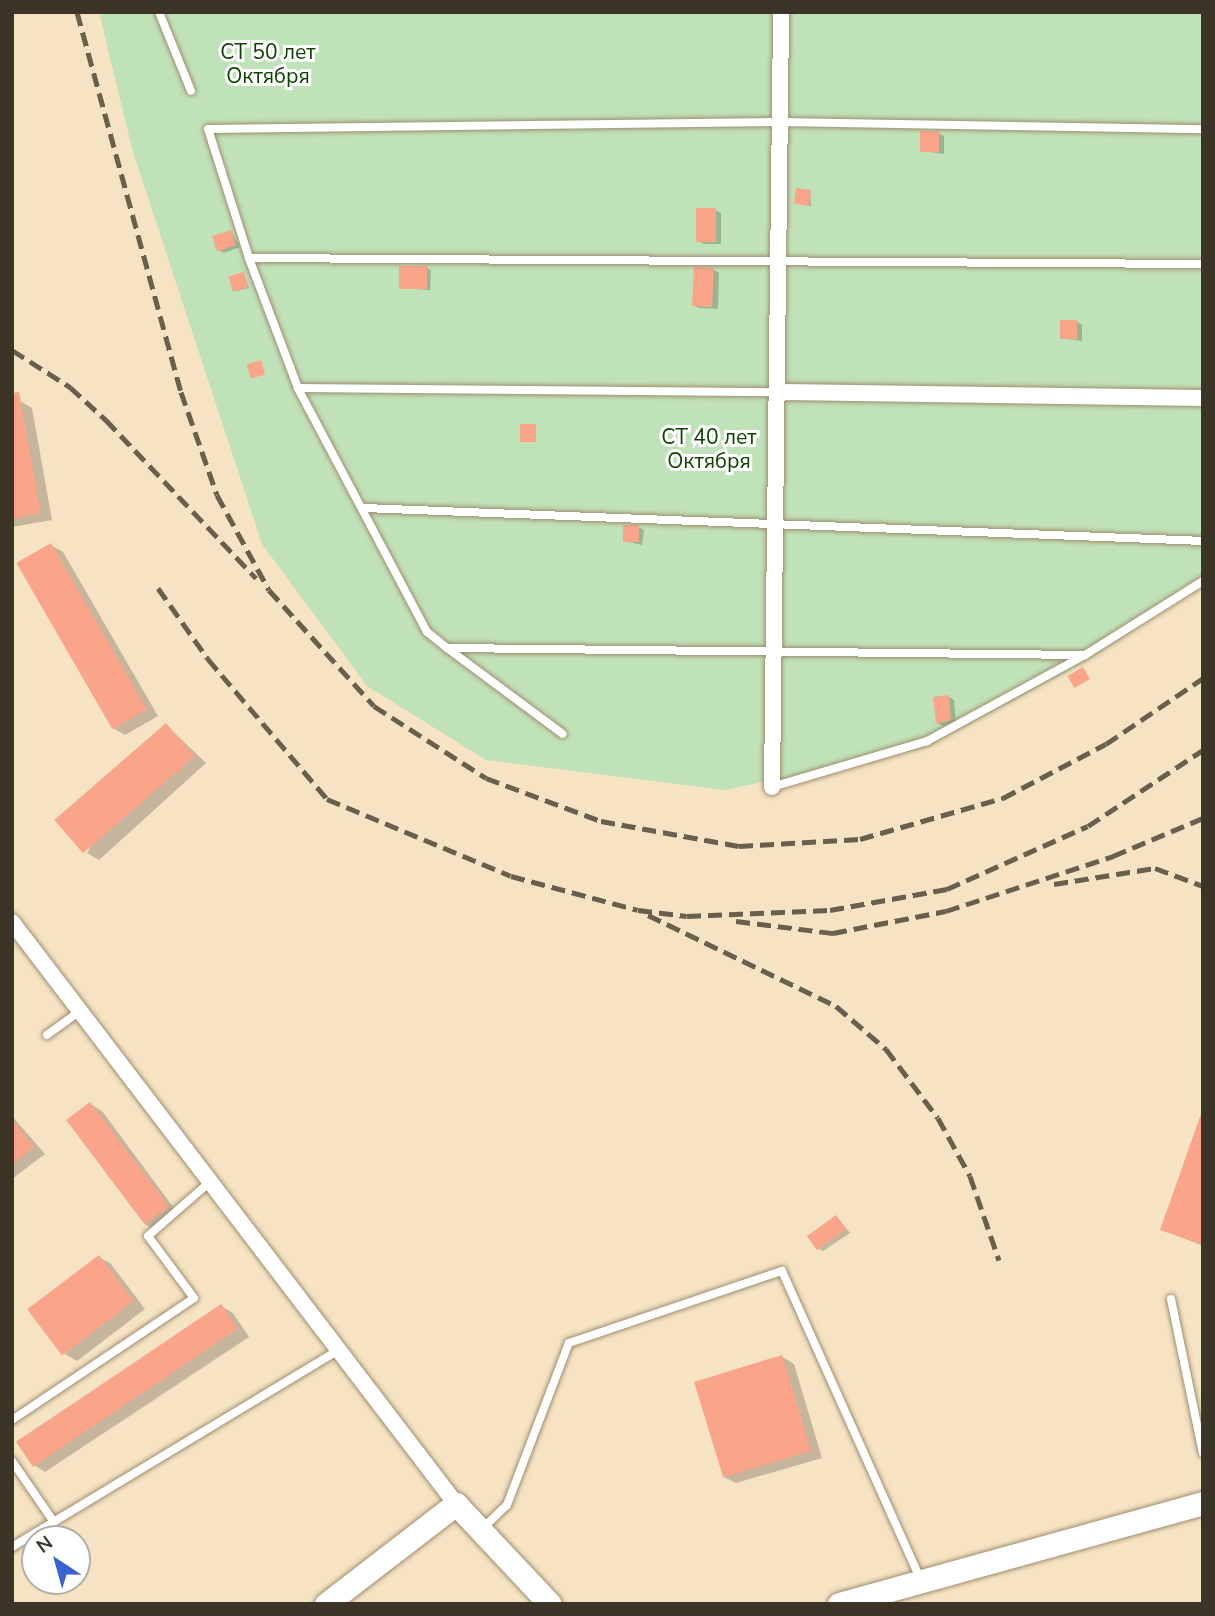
<!DOCTYPE html>
<meta charset="utf-8">
<style>
body{margin:0}
#map{position:relative;width:1215px;height:1616px;overflow:hidden;background:#f5e3c3;font-family:"Nunito Sans",sans-serif}
div>[style]{position:absolute}
[style*='--x']{left:calc(var(--x)*1px);top:calc(var(--y)*1px);width:calc(var(--w)*1px);rotate:calc(var(--a)*1deg)}
.green>*{inset:0;background:#c0e2b8}
.shadow>*{inset:0;background:#0003}
.building>*{inset:0;background:#faa58a;transform-origin:0 0}
.roads{filter:drop-shadow(0 0 2px #9f8e70) drop-shadow(0 0 2px #9f8e70)}
.lane>*{height:8px;margin:-4px;padding:0 4px;transform-origin:4px;border-radius:4px;background:#fff}
.street>*{height:16px;margin:-8px;padding:0 8px;transform-origin:8px;border-radius:8px;background:#fff}
.secondary>*{height:23px;margin:-11.5px;padding:0 11.5px;transform-origin:11.5px;border-radius:11.5px;background:#fff}
.rail>*{height:5px;margin-top:-2.5px;transform-origin:0;background:repeating-linear-gradient(90deg,#685f4d 0 14px,transparent 0 21px)}
span{translate:-50% -50%;white-space:nowrap;text-align:center;line-height:1.15;-webkit-text-stroke:6px #fff;paint-order:stroke}
.park-label{font-size:21px;color:#0d4300}
.frame{position:absolute;inset:0;border:14px solid #3b3427;pointer-events:none}
.north{position:absolute;left:21px;top:1525px;width:70px;height:70px;box-sizing:border-box;background:#fff;border:2px solid #b1aea9;border-radius:50%;rotate:324deg;font-size:19px;font-weight:700;line-height:28px;text-align:center;color:#3b3427}
.north::after{content:'';display:block;margin:auto;width:24px;height:32px;background:#3861d2;clip-path:polygon(50% 0,100% 100%,50% 72%,0 100%)}
</style>
<div id="map">
<div class="green">
<div style="clip-path:polygon(99px 12px,1203px 12px,1203px 583px,1094px 657px,925px 748px,724px 790px,486px 760px,367px 686px,262px 544px,133px 152px)"></div>
</div>
<div class="shadow">
<div style="clip-path:polygon(938px 133px,944px 136px,944px 154px,923px 151px)"></div>
<div style="clip-path:polygon(810px 191px,811px 206px,796px 203px)"></div>
<div style="clip-path:polygon(715px 210px,721px 213px,721px 244px,704px 244px,698px 241px)"></div>
<div style="clip-path:polygon(231px 232px,240px 247px,224px 253px,219px 250px)"></div>
<div style="clip-path:polygon(426px 267px,431px 271px,430px 290px,399px 288px)"></div>
<div style="clip-path:polygon(714px 270px,719px 273px,718px 309px,699px 308px,694px 305px)"></div>
<div style="clip-path:polygon(244px 274px,249px 288px,236px 291px,234px 290px)"></div>
<div style="clip-path:polygon(1077px 322px,1082px 325px,1082px 341px,1061px 338px)"></div>
<div style="clip-path:polygon(20px 401px,32px 408px,52px 520px,12px 527px,12px 403px)"></div>
<div style="clip-path:polygon(638px 527px,644px 530px,642px 545px,624px 541px)"></div>
<div style="clip-path:polygon(51px 545px,63px 552px,158px 716px,125px 735px,113px 728px)"></div>
<div style="clip-path:polygon(949px 697px,954px 700px,956px 723px,943px 726px,937px 723px)"></div>
<div style="clip-path:polygon(166px 725px,206px 763px,99px 860px,87px 853px)"></div>
<div style="clip-path:polygon(90px 1104px,102px 1111px,179px 1215px,157px 1231px,145px 1224px,68px 1121px)"></div>
<div style="clip-path:polygon(12px 1116px,45px 1154px,12px 1179px)"></div>
<div style="clip-path:polygon(1194px 1137px,1203px 1140px,1203px 1246px,1162px 1229px)"></div>
<div style="clip-path:polygon(837px 1217px,850px 1233px,823px 1251px,817px 1248px)"></div>
<div style="clip-path:polygon(99px 1257px,111px 1264px,145px 1309px,77px 1361px,65px 1354px)"></div>
<div style="clip-path:polygon(221px 1306px,233px 1313px,249px 1337px,45px 1472px,34px 1465px,17px 1441px)"></div>
<div style="clip-path:polygon(782px 1357px,794px 1364px,822px 1458px,736px 1483px,724px 1477px)"></div>
</div>
<div class="building">
<div style="left:920px;top:131px;width:19px;height:21px"></div>
<div style="left:796px;top:188px;width:15px;height:16px;rotate:8deg"></div>
<div style="left:696px;top:208px;width:20px;height:34px"></div>
<div style="left:231px;top:230px;width:16px;height:20px;rotate:72deg"></div>
<div style="left:399px;top:266px;width:28px;height:23px"></div>
<div style="left:694px;top:267px;width:20px;height:39px;rotate:3deg"></div>
<div style="left:244px;top:272px;width:16px;height:16px;rotate:75deg"></div>
<div style="left:1060px;top:320px;width:17px;height:19px"></div>
<div style="left:261px;top:360px;width:15px;height:15px;rotate:74deg"></div>
<div style="clip-path:polygon(19px 392px,41px 513px,12px 519px,12px 393px)"></div>
<div style="left:520px;top:424px;width:16px;height:18px"></div>
<div style="left:623px;top:525px;width:16px;height:17px"></div>
<div style="left:51px;top:543px;width:192px;height:40px;rotate:60deg"></div>
<div style="left:1083px;top:667px;width:14px;height:18px;rotate:60deg"></div>
<div style="clip-path:polygon(949px 695px,951px 720px,936px 724px,933px 697px)"></div>
<div style="left:166px;top:723px;width:44px;height:148px;rotate:49deg"></div>
<div style="left:90px;top:1102px;width:131px;height:30px;rotate:53deg"></div>
<div style="clip-path:polygon(1201px 1114px,1203px 1237px,1200px 1244px,1160px 1230px)"></div>
<div style="clip-path:polygon(12px 1119px,34px 1147px,12px 1164px)"></div>
<div style="left:836px;top:1215px;width:17px;height:36px;rotate:54deg"></div>
<div style="left:99px;top:1255px;width:58px;height:90px;rotate:53deg"></div>
<div style="left:221px;top:1304px;width:30px;height:247px;rotate:56deg"></div>
<div style="left:782px;top:1355px;width:100px;height:92px;rotate:73deg"></div>
</div>
<div class="roads">
<div class="lane">
<div style="--x:159;--y:12;--w:85;--a:67.9"></div>
<div style="--x:249;--y:258;--w:954;--a:0.36"></div>
<div style="--x:298;--y:388;--w:480;--a:0.5"></div>
<div style="--x:364;--y:508;--w:840;--a:2.25"></div>
<div style="--x:447;--y:648;--w:144;--a:36.6"></div>
<div style="--x:1085;--y:655;--w:638;--a:-179.37"></div>
<div style="--x:447;--y:648;--w:26;--a:-141"></div>
<div style="--x:427;--y:632;--w:276;--a:-117.9"></div>
<div style="--x:298;--y:388;--w:139;--a:-110.7"></div>
<div style="--x:249;--y:258;--w:135;--a:-107.6"></div>
<div style="--x:208;--y:129;--w:573;--a:-0.7"></div>
<div style="--x:781;--y:122;--w:422;--a:1"></div>
<div style="--x:772;--y:787;--w:162;--a:-16.5"></div>
<div style="--x:927;--y:741;--w:180;--a:-28.6"></div>
<div style="--x:1085;--y:655;--w:139;--a:-32.1"></div>
<div style="--x:47;--y:1035;--w:41;--a:-36"></div>
<div style="--x:1171;--y:1299;--w:157;--a:78.3"></div>
<div style="--x:12;--y:1420;--w:219;--a:-33.8"></div>
<div style="--x:194;--y:1298;--w:77;--a:-126.6"></div>
<div style="--x:148;--y:1236;--w:82;--a:-41.1"></div>
<div style="--x:12;--y:1461;--w:74;--a:55.5"></div>
<div style="--x:483;--y:1528;--w:33;--a:-44"></div>
<div style="--x:507;--y:1505;--w:173;--a:-69.1"></div>
<div style="--x:569;--y:1343;--w:225;--a:-18.7"></div>
<div style="--x:782;--y:1271;--w:337;--a:65.8"></div>
<div style="--x:12;--y:1547;--w:381;--a:-31.1"></div>
</div>
<div class="street">
<div style="--x:779;--y:392;--w:424;--a:0.8"></div>
<div style="--x:772;--y:787;--w:775;--a:-89.33"></div>
<div style="--x:12;--y:922;--w:732;--a:52.66"></div>
</div>
<div class="secondary">
<div style="--x:326;--y:1604;--w:164;--a:-37.6"></div>
<div style="--x:456;--y:1504;--w:137;--a:46.8"></div>
<div style="--x:839;--y:1604;--w:378;--a:-15.5"></div>
</div>
</div>
<div class="rail">
<div style="--x:77;--y:12;--w:394;--a:74.7"></div>
<div style="--x:181;--y:392;--w:109;--a:70.7"></div>
<div style="--x:217;--y:495;--w:108;--a:61.3"></div>
<div style="--x:269;--y:590;--w:156;--a:47.8"></div>
<div style="--x:374;--y:706;--w:133;--a:32.7"></div>
<div style="--x:486;--y:778;--w:123;--a:20.5"></div>
<div style="--x:601;--y:821;--w:140;--a:10.3"></div>
<div style="--x:739;--y:846;--w:121;--a:-3.3"></div>
<div style="--x:860;--y:839;--w:149;--a:-16"></div>
<div style="--x:1003;--y:798;--w:116;--a:-27.7"></div>
<div style="--x:1106;--y:744;--w:117;--a:-34.2"></div>
<div style="--x:12;--y:350;--w:69;--a:32.5"></div>
<div style="--x:70;--y:387;--w:49;--a:42.5"></div>
<div style="--x:106;--y:420;--w:218;--a:46.5"></div>
<div style="--x:158;--y:588;--w:87;--a:54.8"></div>
<div style="--x:208;--y:659;--w:184;--a:49.6"></div>
<div style="--x:327;--y:799;--w:199;--a:22.7"></div>
<div style="--x:511;--y:876;--w:131;--a:15"></div>
<div style="--x:638;--y:910;--w:49;--a:7"></div>
<div style="--x:687;--y:916;--w:143;--a:-2.4"></div>
<div style="--x:830;--y:910;--w:119;--a:-10.2"></div>
<div style="--x:947;--y:889;--w:154;--a:-24.1"></div>
<div style="--x:1088;--y:826;--w:138;--a:-33.5"></div>
<div style="--x:1054;--y:884;--w:102;--a:-9"></div>
<div style="--x:1155;--y:868;--w:51;--a:20.6"></div>
<div style="--x:648;--y:915;--w:209;--a:25.8"></div>
<div style="--x:836;--y:1006;--w:66;--a:40.7"></div>
<div style="--x:886;--y:1049;--w:86;--a:53"></div>
<div style="--x:938;--y:1118;--w:66;--a:61.1"></div>
<div style="--x:970;--y:1176;--w:89;--a:71"></div>
<div style="--x:736;--y:921;--w:98;--a:7.1"></div>
<div style="--x:833;--y:933;--w:115;--a:-11"></div>
<div style="--x:946;--y:911;--w:176;--a:-18.2"></div>
<div style="--x:1113;--y:856;--w:98;--a:-22.9"></div>
</div>
<div class="park-label">
<span style="left:268px;top:64px">СТ 50 лет<br>Октября</span>
<span style="left:709px;top:449px">СТ 40 лет<br>Октября</span>
</div>
<div class="frame"></div>
<div class="north">N</div>
</div>
